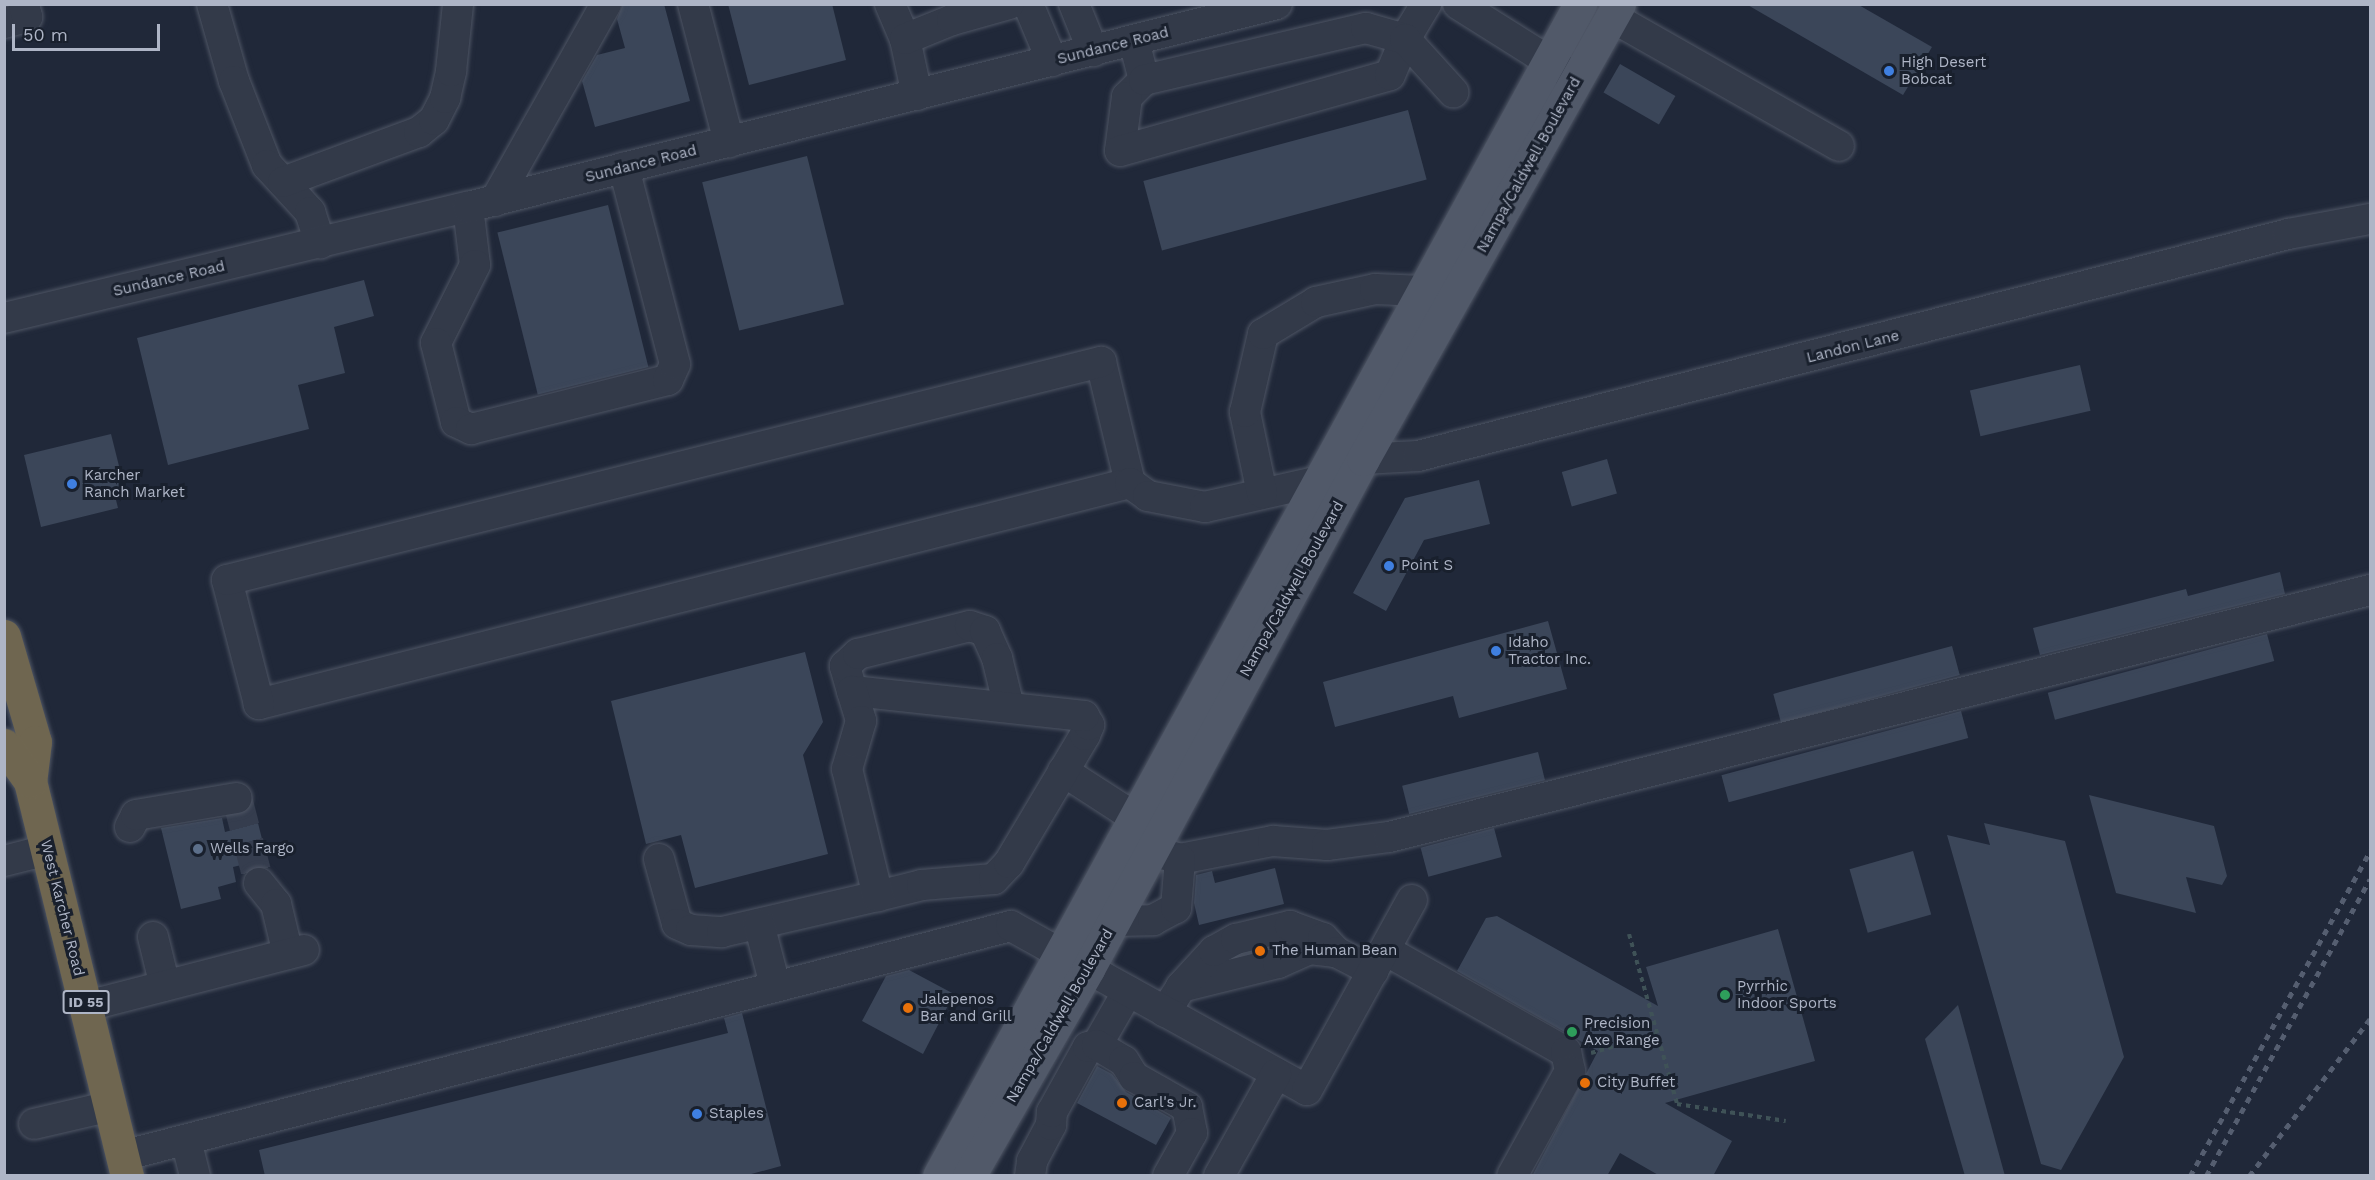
<!DOCTYPE html>
<style>
body{margin:0}
#map{position:relative;width:2375px;height:1180px;overflow:hidden;background:#202839;font-family:"Work Sans",sans-serif}
div>[style]{position:absolute}
[style*='--x']{left:calc(var(--x)*1px);top:calc(var(--y)*1px);width:calc(var(--w)*1px);rotate:calc(var(--a)*1deg)}
.building>*{inset:0;background:#3b4659;transform-origin:0 0}
.minor-tunnel>*{height:30px;margin-top:-15px;transform-origin:0;background:repeating-linear-gradient(90deg,#353d4e 0 30px,transparent 0 45px)}
.path>*{height:4px;margin-top:-2px;transform-origin:0;background:repeating-linear-gradient(90deg,#3f5257 0 4.5px,transparent 0 9px)}
.roads{filter:drop-shadow(0 0 2px #4e5564) drop-shadow(0 0 2px #4e5564)}
.minor>*{height:30px;margin:-15px;padding:0 15px;transform-origin:15px;border-radius:15px;background:#333a49}
.major>*{height:33px;margin:-16.5px;padding:0 16.5px;transform-origin:16.5px;border-radius:16.5px;background:#515969}
.highway>*{height:33px;margin:-16.5px;padding:0 16.5px;transform-origin:16.5px;border-radius:16.5px;background:#6f6650}
.rail>*{height:4.5px;margin-top:-2.25px;transform-origin:0;background:repeating-linear-gradient(90deg,#555e70 0 6px,transparent 0 12px)}
.dots>*{width:16px;height:16px;translate:-50% -50%;box-sizing:border-box;border:3px solid #19202d;border-radius:50%}
span{translate:-50% -50%;white-space:nowrap;text-align:center;line-height:1.15;-webkit-text-stroke:6px #19202d;paint-order:stroke}
.shield-label span{padding:2px 4px;background:#19202d;border:2px solid;border-radius:4px;-webkit-text-stroke-width:0}
.shield-label{font-size:14px;color:#aeb5c6;font-weight:700}
.street-label{font-size:15px;color:#aeb5c6}
.poi-label{font-size:15px;color:#aeb5c6}
.left{translate:0 -50%;text-align:left}
.frame{position:absolute;inset:0;border:6px solid #aeb5c6;pointer-events:none}
.scale{position:absolute;left:12px;top:24px;width:148px;height:27px;box-sizing:border-box;border:3px solid #aeb5c6;border-top:0;padding-left:8px;font-size:18px;line-height:21px;white-space:nowrap;color:#aeb5c6;-webkit-text-stroke:4px #19202d;paint-order:stroke}
</style>
<div id="map">
<div class="building">
<div style="clip-path:polygon(623px 4px,664px 4px,690px 101px,595px 127px,582px 81px,597px 55px,625px 48px,617px 19px)"></div>
<div style="clip-path:polygon(728px 4px,832px 4px,846px 60px,749px 85px)"></div>
<div style="clip-path:polygon(1746px 4px,1857px 4px,1932px 47px,1903px 95px)"></div>
<div style="left:1620px;top:64px;width:64px;height:33px;rotate:30deg"></div>
<div style="left:1408px;top:110px;width:72px;height:274px;rotate:75deg"></div>
<div style="left:807px;top:156px;width:153px;height:108px;rotate:76deg"></div>
<div style="left:608px;top:205px;width:167px;height:114px;rotate:76deg"></div>
<div style="clip-path:polygon(364px 280px,374px 316px,334px 327px,345px 373px,298px 385px,309px 429px,168px 465px,137px 338px)"></div>
<div style="left:2080px;top:365px;width:47px;height:113px;rotate:77deg"></div>
<div style="clip-path:polygon(111px 434px,125px 490px,114px 492px,118px 508px,41px 527px,24px 455px)"></div>
<div style="left:1607px;top:459px;width:36px;height:47px;rotate:74deg"></div>
<div style="clip-path:polygon(1479px 480px,1490px 524px,1424px 540px,1386px 611px,1353px 593px,1405px 498px)"></div>
<div style="clip-path:polygon(2280px 572px,2285px 594px,2040px 655px,2033px 628px,2186px 589px,2188px 596px)"></div>
<div style="clip-path:polygon(1548px 621px,1567px 689px,1459px 718px,1453px 696px,1335px 727px,1323px 682px)"></div>
<div style="left:2267px;top:634px;width:28px;height:227px;rotate:75deg"></div>
<div style="left:1952px;top:646px;width:30px;height:185px;rotate:75deg"></div>
<div style="clip-path:polygon(805px 652px,823px 722px,803px 755px,828px 854px,695px 888px,681px 835px,646px 844px,611px 701px)"></div>
<div style="left:1961px;top:711px;width:28px;height:248px;rotate:75deg"></div>
<div style="left:1538px;top:752px;width:29px;height:140px;rotate:76deg"></div>
<div style="clip-path:polygon(2089px 795px,2214px 826px,2227px 876px,2222px 885px,2186px 877px,2196px 913px,2116px 893px)"></div>
<div style="clip-path:polygon(222px 818px,225px 832px,258px 823px,267px 859px,233px 867px,236px 882px,218px 887px,221px 899px,181px 909px,161px 828px)"></div>
<div style="clip-path:polygon(1984px 823px,2065px 841px,2124px 1057px,2061px 1170px,2041px 1164px,1947px 835px,1990px 845px)"></div>
<div style="left:1494px;top:828px;width:30px;height:76px;rotate:75deg"></div>
<div style="left:1913px;top:851px;width:66px;height:66px;rotate:74deg"></div>
<div style="clip-path:polygon(1275px 868px,1284px 904px,1199px 925px,1194px 903px,1196px 875px,1212px 871px,1215px 883px)"></div>
<div style="clip-path:polygon(1497px 916px,1658px 1006px,1646px 967px,1778px 929px,1815px 1061px,1665px 1103px,1732px 1141px,1713px 1176px,1660px 1176px,1620px 1153px,1607px 1176px,1532px 1176px,1598px 1051px,1457px 971px,1486px 918px)"></div>
<div style="clip-path:polygon(909px 970px,954px 994px,923px 1054px,862px 1021px,886px 976px)"></div>
<div style="clip-path:polygon(1958px 1005px,2005px 1176px,1965px 1176px,1925px 1039px)"></div>
<div style="clip-path:polygon(742px 1013px,781px 1166px,744px 1176px,265px 1176px,259px 1150px,728px 1033px,724px 1018px)"></div>
<div style="clip-path:polygon(1097px 1066px,1112px 1074px,1126px 1092px,1171px 1118px,1156px 1145px,1077px 1103px)"></div>
</div>
<div class="minor-tunnel">
<div style="--x:237;--y:798;--w:88;--a:75.5"></div>
</div>
<div class="path">
<div style="--x:1629;--y:934;--w:177;--a:74.2"></div>
<div style="--x:1677;--y:1104;--w:110;--a:8.9"></div>
<div style="--x:1591;--y:1053;--w:69;--a:-16.1"></div>
</div>
<div class="roads">
<div class="minor">
<div style="--x:212;--y:4;--w:80;--a:74.1"></div>
<div style="--x:234;--y:81;--w:90;--a:68.6"></div>
<div style="--x:267;--y:165;--w:64;--a:47.5"></div>
<div style="--x:310;--y:212;--w:33;--a:72"></div>
<div style="--x:693;--y:4;--w:143;--a:75.4"></div>
<div style="--x:890;--y:4;--w:38;--a:67"></div>
<div style="--x:1028;--y:4;--w:62;--a:67.2"></div>
<div style="--x:1074;--y:4;--w:51;--a:68"></div>
<div style="--x:1458;--y:4;--w:131;--a:32.2"></div>
<div style="--x:1612;--y:17;--w:261;--a:29.6"></div>
<div style="--x:4;--y:23;--w:24;--a:-15"></div>
<div style="--x:27;--y:17;--w:13;--a:-103"></div>
<div style="--x:1134;--y:41;--w:40;--a:75.6"></div>
<div style="--x:1144;--y:80;--w:24;--a:135"></div>
<div style="--x:1127;--y:97;--w:54;--a:97.4"></div>
<div style="--x:1120;--y:151;--w:280;--a:-15.7"></div>
<div style="--x:1390;--y:75;--w:39;--a:-67"></div>
<div style="--x:1405;--y:39;--w:41;--a:-59"></div>
<div style="--x:1144;--y:80;--w:228;--a:-13.2"></div>
<div style="--x:1366;--y:28;--w:41;--a:15.8"></div>
<div style="--x:1405;--y:39;--w:72;--a:47.8"></div>
<div style="--x:917;--y:95;--w:57;--a:-102.1"></div>
<div style="--x:905;--y:39;--w:51;--a:-22"></div>
<div style="--x:952;--y:20;--w:59;--a:-15.7"></div>
<div style="--x:283;--y:182;--w:145;--a:-20.2"></div>
<div style="--x:419;--y:132;--w:19;--a:-39"></div>
<div style="--x:434;--y:120;--w:25;--a:-63"></div>
<div style="--x:445;--y:98;--w:28;--a:-77"></div>
<div style="--x:451;--y:71;--w:67;--a:-84"></div>
<div style="--x:495;--y:201;--w:226;--a:-60.6"></div>
<div style="--x:468;--y:207;--w:58;--a:83.1"></div>
<div style="--x:475;--y:265;--w:87;--a:116.6"></div>
<div style="--x:436;--y:343;--w:81;--a:75.8"></div>
<div style="--x:456;--y:422;--w:17;--a:25"></div>
<div style="--x:471;--y:429;--w:203;--a:-14"></div>
<div style="--x:668;--y:380;--w:17;--a:-66"></div>
<div style="--x:675;--y:364;--w:203;--a:-104.6"></div>
<div style="--x:4;--y:318;--w:477;--a:-13.5"></div>
<div style="--x:468;--y:207;--w:834;--a:-14.09"></div>
<div style="--x:1101;--y:362;--w:124;--a:76.5"></div>
<div style="--x:1130;--y:483;--w:899;--a:165.76"></div>
<div style="--x:259;--y:704;--w:128;--a:-104.5"></div>
<div style="--x:227;--y:580;--w:901;--a:-14.01"></div>
<div style="--x:1344;--y:454;--w:20;--a:15"></div>
<div style="--x:1363;--y:459;--w:55;--a:-3.1"></div>
<div style="--x:1418;--y:456;--w:898;--a:-14.31"></div>
<div style="--x:2288;--y:234;--w:83;--a:-10.4"></div>
<div style="--x:1130;--y:483;--w:22;--a:36"></div>
<div style="--x:1148;--y:496;--w:58;--a:10.9"></div>
<div style="--x:1205;--y:507;--w:117;--a:-12.8"></div>
<div style="--x:1262;--y:493;--w:83;--a:-101.9"></div>
<div style="--x:1245;--y:412;--w:80;--a:-77"></div>
<div style="--x:1263;--y:334;--w:62;--a:-31.1"></div>
<div style="--x:1316;--y:302;--w:60;--a:-12.4"></div>
<div style="--x:1375;--y:289;--w:48;--a:2.4"></div>
<div style="--x:852;--y:691;--w:26;--a:-106"></div>
<div style="--x:845;--y:666;--w:18;--a:-43"></div>
<div style="--x:858;--y:654;--w:115;--a:-14"></div>
<div style="--x:970;--y:626;--w:16;--a:18"></div>
<div style="--x:985;--y:631;--w:30;--a:66"></div>
<div style="--x:997;--y:658;--w:50;--a:76.2"></div>
<div style="--x:1063;--y:771;--w:85;--a:32.9"></div>
<div style="--x:130;--y:827;--w:13;--a:-63"></div>
<div style="--x:136;--y:815;--w:102;--a:-9.6"></div>
<div style="--x:1151;--y:851;--w:30;--a:15"></div>
<div style="--x:1180;--y:859;--w:95;--a:-11"></div>
<div style="--x:1273;--y:841;--w:54;--a:4.2"></div>
<div style="--x:1327;--y:845;--w:63;--a:-7.4"></div>
<div style="--x:1389;--y:837;--w:1012;--a:-14.13"></div>
<div style="--x:659;--y:859;--w:67;--a:74.5"></div>
<div style="--x:677;--y:924;--w:15;--a:23"></div>
<div style="--x:691;--y:930;--w:31;--a:4"></div>
<div style="--x:722;--y:932;--w:160;--a:-13"></div>
<div style="--x:878;--y:896;--w:45;--a:-14"></div>
<div style="--x:922;--y:885;--w:72;--a:-4.8"></div>
<div style="--x:994;--y:879;--w:22;--a:-47"></div>
<div style="--x:1009;--y:863;--w:149;--a:-59.3"></div>
<div style="--x:1085;--y:735;--w:11;--a:-68"></div>
<div style="--x:1089;--y:725;--w:10;--a:-119"></div>
<div style="--x:1084;--y:716;--w:233;--a:-173.8"></div>
<div style="--x:852;--y:691;--w:31;--a:73"></div>
<div style="--x:861;--y:721;--w:50;--a:106.3"></div>
<div style="--x:847;--y:769;--w:131;--a:76.3"></div>
<div style="--x:4;--y:861;--w:44;--a:-14.3"></div>
<div style="--x:259;--y:883;--w:27;--a:51"></div>
<div style="--x:276;--y:904;--w:51;--a:76.5"></div>
<div style="--x:1114;--y:921;--w:39;--a:-1"></div>
<div style="--x:1153;--y:920;--w:26;--a:-28"></div>
<div style="--x:1176;--y:908;--w:49;--a:-85.3"></div>
<div style="--x:759;--y:924;--w:63;--a:75.3"></div>
<div style="--x:153;--y:937;--w:50;--a:76.2"></div>
<div style="--x:1385;--y:950;--w:208;--a:29.4"></div>
<div style="--x:1566;--y:1052;--w:19;--a:78"></div>
<div style="--x:1570;--y:1071;--w:120;--a:118.9"></div>
<div style="--x:1181;--y:987;--w:100;--a:-13.9"></div>
<div style="--x:1278;--y:963;--w:35;--a:-24"></div>
<div style="--x:1310;--y:949;--w:26;--a:7"></div>
<div style="--x:87;--y:1006;--w:224;--a:-14.5"></div>
<div style="--x:1165;--y:1012;--w:30;--a:-57"></div>
<div style="--x:1181;--y:987;--w:49;--a:-47.5"></div>
<div style="--x:1214;--y:951;--w:25;--a:-29"></div>
<div style="--x:1236;--y:939;--w:56;--a:-13.5"></div>
<div style="--x:1290;--y:926;--w:35;--a:20"></div>
<div style="--x:1323;--y:938;--w:19;--a:47"></div>
<div style="--x:1336;--y:952;--w:42;--a:27.2"></div>
<div style="--x:1097;--y:1045;--w:62;--a:-60.1"></div>
<div style="--x:34;--y:1124;--w:79;--a:-13.2"></div>
<div style="--x:186;--y:1140;--w:37;--a:76"></div>
<div style="--x:122;--y:1156;--w:918;--a:-14.51"></div>
<div style="--x:1011;--y:926;--w:338;--a:29"></div>
<div style="--x:1307;--y:1090;--w:217;--a:-61.1"></div>
<div style="--x:1030;--y:1176;--w:15;--a:-82"></div>
<div style="--x:1032;--y:1161;--w:41;--a:-62.2"></div>
<div style="--x:1051;--y:1125;--w:13;--a:-86"></div>
<div style="--x:1052;--y:1112;--w:74;--a:-61"></div>
<div style="--x:1088;--y:1047;--w:9;--a:-13"></div>
<div style="--x:1097;--y:1045;--w:31;--a:31"></div>
<div style="--x:1124;--y:1061;--w:19;--a:58"></div>
<div style="--x:1134;--y:1077;--w:61;--a:29.5"></div>
<div style="--x:1187;--y:1107;--w:26;--a:79"></div>
<div style="--x:1192;--y:1133;--w:49;--a:119.2"></div>
<div style="--x:1219;--y:1176;--w:117;--a:-60.8"></div>
</div>
<div class="major">
<div style="--x:939;--y:1176;--w:1336;--a:-61.32"></div>
<div style="--x:969;--y:1176;--w:239;--a:-60.1"></div>
<div style="--x:1088;--y:969;--w:579;--a:-61.67"></div>
<div style="--x:1363;--y:459;--w:522;--a:-60.64"></div>
</div>
<div class="highway">
<div style="--x:4;--y:636;--w:110;--a:73.7"></div>
<div style="--x:35;--y:742;--w:39;--a:97"></div>
<div style="--x:30;--y:781;--w:407;--a:76.2"></div>
<div style="--x:4;--y:745;--w:44;--a:54.2"></div>
</div>
</div>
<div class="rail">
<div style="--x:2190;--y:1176;--w:372;--a:-61"></div>
<div style="--x:2206;--y:1176;--w:339;--a:-61.1"></div>
<div style="--x:2249;--y:1176;--w:198;--a:-52.4"></div>
</div>
<div class="dots">
<div style="left:1889px;top:71px;background:#3f7fe0"></div>
<div style="left:72px;top:484px;background:#3f7fe0"></div>
<div style="left:1389px;top:566px;background:#3f7fe0"></div>
<div style="left:1496px;top:651px;background:#3f7fe0"></div>
<div style="left:198px;top:849px;background:#5c6f8a"></div>
<div style="left:1260px;top:951px;background:#e8710a"></div>
<div style="left:1725px;top:995px;background:#2e9e5b"></div>
<div style="left:908px;top:1008px;background:#e8710a"></div>
<div style="left:1572px;top:1032px;background:#2e9e5b"></div>
<div style="left:1585px;top:1083px;background:#e8710a"></div>
<div style="left:1122px;top:1103px;background:#e8710a"></div>
<div style="left:697px;top:1114px;background:#3f7fe0"></div>
</div>
<div class="shield-label">
<span style="left:86px;top:1002px">ID 55</span>
</div>
<div class="street-label">
<span style="left:1113px;top:46px;rotate:-14deg">Sundance Road</span>
<span style="left:641px;top:164px;rotate:-14deg">Sundance Road</span>
<span style="left:1529px;top:165px;rotate:-61deg">Nampa/Caldwell Boulevard</span>
<span style="left:169px;top:279px;rotate:-13deg">Sundance Road</span>
<span style="left:1853px;top:347px;rotate:-14deg">Landon Lane</span>
<span style="left:1292px;top:589px;rotate:-61deg">Nampa/Caldwell Boulevard</span>
<span style="left:62px;top:908px;rotate:76deg">West Karcher Road</span>
<span style="left:1060px;top:1016px;rotate:-60deg">Nampa/Caldwell Boulevard</span>
</div>
<div class="poi-label">
<span class="left" style="left:1901px;top:71px">High Desert<br>Bobcat</span>
<span class="left" style="left:84px;top:484px">Karcher<br>Ranch Market</span>
<span class="left" style="left:1401px;top:566px">Point S</span>
<span class="left" style="left:1508px;top:651px">Idaho<br>Tractor Inc.</span>
<span class="left" style="left:210px;top:849px">Wells Fargo</span>
<span class="left" style="left:1272px;top:951px">The Human Bean</span>
<span class="left" style="left:1737px;top:995px">Pyrrhic<br>Indoor Sports</span>
<span class="left" style="left:920px;top:1008px">Jalepenos<br>Bar and Grill</span>
<span class="left" style="left:1584px;top:1032px">Precision<br>Axe Range</span>
<span class="left" style="left:1597px;top:1083px">City Buffet</span>
<span class="left" style="left:1134px;top:1103px">Carl's Jr.</span>
<span class="left" style="left:709px;top:1114px">Staples</span>
</div>
<div class="frame"></div>
<div class="scale">50 m</div>
</div>
